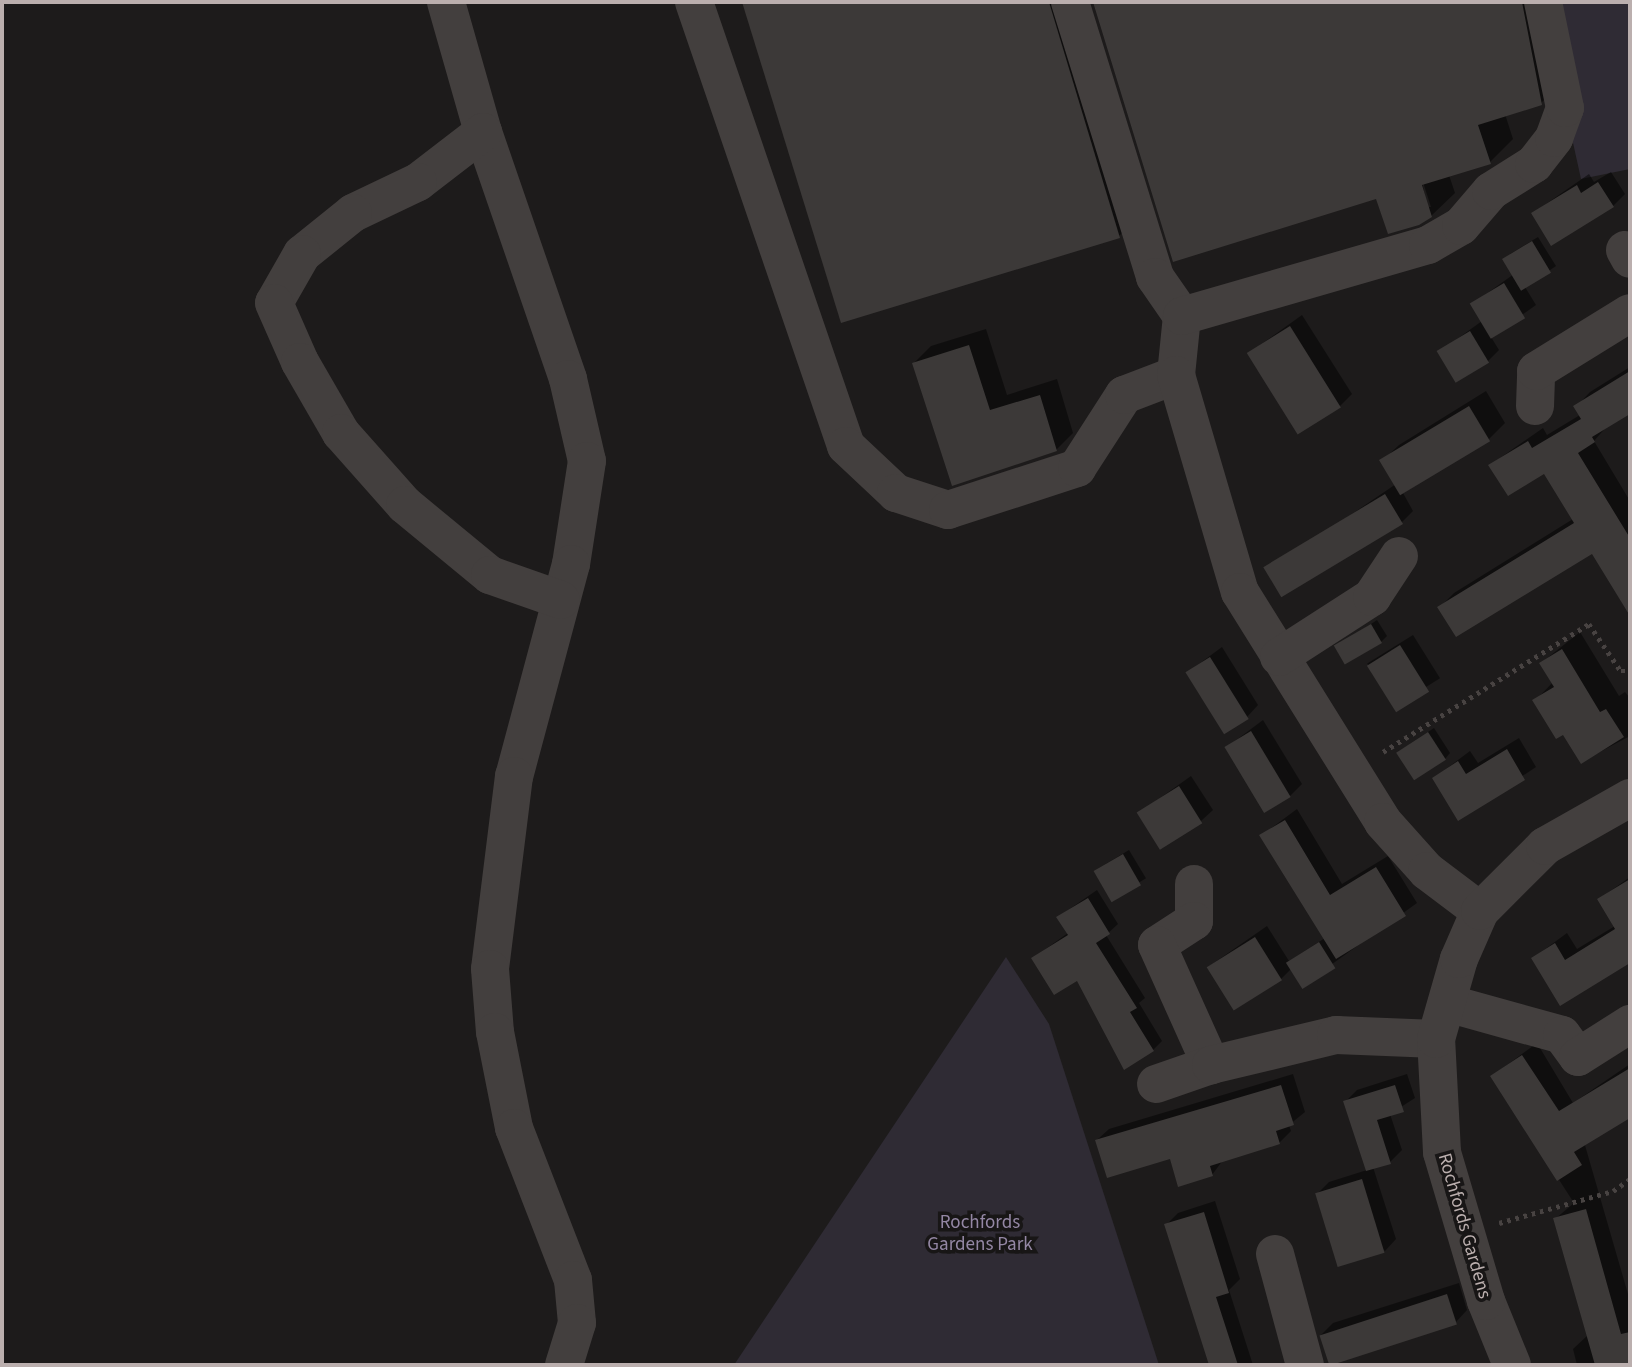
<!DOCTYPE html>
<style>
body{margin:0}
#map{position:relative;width:1632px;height:1367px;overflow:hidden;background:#1d1b1b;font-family:"Source Sans 3",sans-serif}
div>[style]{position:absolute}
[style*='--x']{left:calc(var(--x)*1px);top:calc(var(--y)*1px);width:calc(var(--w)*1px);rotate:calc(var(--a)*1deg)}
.green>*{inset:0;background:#2f2b34}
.shadow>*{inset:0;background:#0007;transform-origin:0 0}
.building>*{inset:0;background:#3c3938;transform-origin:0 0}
.path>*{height:4.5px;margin-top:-2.25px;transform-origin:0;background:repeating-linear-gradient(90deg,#484342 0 3.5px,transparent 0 8.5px)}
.minor>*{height:38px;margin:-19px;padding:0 19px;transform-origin:19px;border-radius:19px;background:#433f3e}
span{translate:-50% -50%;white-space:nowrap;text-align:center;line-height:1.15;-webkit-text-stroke:7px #181616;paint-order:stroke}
.park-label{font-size:19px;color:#9487a4}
.street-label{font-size:19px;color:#bbafae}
.frame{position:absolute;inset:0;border:4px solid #bbafae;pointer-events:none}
</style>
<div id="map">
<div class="green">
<div style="clip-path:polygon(1542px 2px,1630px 2px,1630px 169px,1581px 179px)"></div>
<div style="clip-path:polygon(1006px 957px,1049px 1024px,1159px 1365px,734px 1365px)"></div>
</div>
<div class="shadow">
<div style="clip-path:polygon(744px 2px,1077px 2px,1142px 213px,1119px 236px,842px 321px)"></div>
<div style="clip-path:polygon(evenodd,1095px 2px,1548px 2px,1564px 80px,1541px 103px,1505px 114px,1513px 139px,1490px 162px,1449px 175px,1455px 193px,1431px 216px,1377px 197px,1175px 260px,1095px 2px,1421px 176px,1431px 207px,1427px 207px,1421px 176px)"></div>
<div style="clip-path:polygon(1611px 172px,1625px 194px,1613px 206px,1533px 213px,1589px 174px,1594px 182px)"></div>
<div style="clip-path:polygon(1538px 237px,1556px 266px,1525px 287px,1536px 305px,1491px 337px,1499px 350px,1488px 361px,1439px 352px,1482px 321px,1472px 304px,1514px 274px,1510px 254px)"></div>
<div style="clip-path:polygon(1302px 315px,1352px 394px,1340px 406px,1249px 353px)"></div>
<div style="clip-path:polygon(986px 329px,1007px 395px,1057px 379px,1073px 433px,1056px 450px,953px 484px,914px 363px,931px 346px)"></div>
<div style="clip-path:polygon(1630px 367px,1630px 411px,1608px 425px,1594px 441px,1630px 501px,1630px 612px,1593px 551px,1440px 607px,1454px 593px,1573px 519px,1544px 472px,1490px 465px,1543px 428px,1547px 435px,1580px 415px,1576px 407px,1590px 392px)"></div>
<div style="clip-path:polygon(1486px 391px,1505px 423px,1489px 439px,1403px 493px,1413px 511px,1402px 522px,1268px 571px,1396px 484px,1382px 461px,1399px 445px)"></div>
<div style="clip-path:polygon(1377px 620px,1387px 636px,1381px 642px,1337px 647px)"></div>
<div style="clip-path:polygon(1580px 632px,1619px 696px,1625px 692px,1630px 698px,1630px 736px,1581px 762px,1564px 733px,1535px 701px,1553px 682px,1541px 663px)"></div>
<div style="left:1413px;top:635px;width:51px;height:54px;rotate:58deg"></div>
<div style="clip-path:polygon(1222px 647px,1258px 705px,1247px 717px,1188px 672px)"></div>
<div style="clip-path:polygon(1263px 720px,1302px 784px,1290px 796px,1227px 747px)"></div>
<div style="clip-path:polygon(1434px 728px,1450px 753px,1445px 759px,1398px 752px)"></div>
<div style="clip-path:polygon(1519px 738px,1536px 767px,1459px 818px,1434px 778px,1470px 751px,1478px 763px)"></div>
<div style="clip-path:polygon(1191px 776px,1213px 810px,1201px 821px,1139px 813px)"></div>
<div style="clip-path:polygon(1297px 809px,1342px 884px,1388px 856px,1417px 903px,1303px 985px,1292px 968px,1281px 979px,1208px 967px,1267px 926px,1289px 961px,1325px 938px,1262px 835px)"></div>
<div style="left:1129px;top:850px;width:33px;height:40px;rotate:59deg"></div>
<div style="clip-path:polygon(1630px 877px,1630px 921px,1621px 926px,1630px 941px,1630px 959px,1625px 964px,1533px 958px,1567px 933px,1577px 949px,1615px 926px,1599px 899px)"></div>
<div style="clip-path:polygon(1097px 890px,1118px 924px,1106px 935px,1145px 998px,1139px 1003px,1162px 1041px,1153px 1050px,1077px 979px,1033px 958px,1068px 933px,1058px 917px)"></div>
<div style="clip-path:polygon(1537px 1043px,1573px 1103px,1630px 1064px,1630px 1116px,1591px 1140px,1578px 1121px,1630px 1301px,1630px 1365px,1577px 1365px,1573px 1349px,1588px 1335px,1555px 1219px,1574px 1203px,1492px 1076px)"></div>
<div style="clip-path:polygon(1293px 1074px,1305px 1112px,1289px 1125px,1291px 1131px,1279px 1143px,1223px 1160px,1212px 1175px,1171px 1156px,1097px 1140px,1109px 1129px)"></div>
<div style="clip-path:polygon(1407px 1074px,1415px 1098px,1390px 1114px,1402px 1150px,1390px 1162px,1373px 1167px,1396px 1239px,1385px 1251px,1317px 1194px,1329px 1182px,1367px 1170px,1345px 1102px,1357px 1090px)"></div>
<div style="clip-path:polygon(1215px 1201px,1240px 1279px,1229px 1290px,1253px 1365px,1210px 1365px,1166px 1225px,1178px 1213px)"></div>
<div style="clip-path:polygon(1459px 1283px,1467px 1310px,1456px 1322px,1321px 1335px,1333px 1323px)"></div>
</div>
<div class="building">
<div style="clip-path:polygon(742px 2px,1049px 2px,1120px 238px,841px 323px)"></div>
<div style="clip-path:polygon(1093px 2px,1522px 2px,1542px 105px,1478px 125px,1491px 164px,1422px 185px,1432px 217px,1419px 225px,1388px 234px,1376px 199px,1173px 262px)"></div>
<div style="clip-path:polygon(1598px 182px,1614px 207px,1551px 246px,1531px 213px,1577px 185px,1581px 193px)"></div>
<div style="left:1532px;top:241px;width:37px;height:35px;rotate:59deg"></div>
<div style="left:1504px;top:283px;width:41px;height:40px;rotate:59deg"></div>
<div style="left:1290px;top:326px;width:96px;height:51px;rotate:58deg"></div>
<div style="left:1470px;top:331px;width:37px;height:39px;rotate:59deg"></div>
<div style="clip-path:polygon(969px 345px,990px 410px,1040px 395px,1057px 451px,952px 486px,912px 363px)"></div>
<div style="clip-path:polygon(1630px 371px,1630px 414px,1592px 437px,1595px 442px,1578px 453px,1630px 538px,1630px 616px,1592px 554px,1456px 637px,1437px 607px,1574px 523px,1544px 474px,1508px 496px,1488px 465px,1528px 441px,1532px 448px,1581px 419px,1573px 406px)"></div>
<div style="left:1469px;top:406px;width:41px;height:105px;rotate:59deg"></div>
<div style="left:1385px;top:494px;width:35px;height:142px;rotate:59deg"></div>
<div style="left:1371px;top:624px;width:22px;height:43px;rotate:60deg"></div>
<div style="left:1400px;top:645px;width:55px;height:39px;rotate:58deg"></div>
<div style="clip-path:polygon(1562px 649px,1600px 712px,1606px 709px,1624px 737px,1581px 764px,1563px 735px,1556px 739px,1532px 700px,1554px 687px,1539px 663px)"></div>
<div style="left:1210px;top:657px;width:73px;height:29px;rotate:58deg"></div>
<div style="left:1251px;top:731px;width:77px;height:31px;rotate:59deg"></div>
<div style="left:1428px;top:732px;width:33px;height:38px;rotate:57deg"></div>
<div style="clip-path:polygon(1507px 749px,1525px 780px,1458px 821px,1432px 778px,1458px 761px,1466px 774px)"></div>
<div style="left:1179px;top:786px;width:44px;height:50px;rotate:58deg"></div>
<div style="clip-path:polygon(1285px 820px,1330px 895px,1376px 867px,1406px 916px,1336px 959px,1259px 835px)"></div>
<div style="left:1123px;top:854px;width:36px;height:34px;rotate:60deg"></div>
<div style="clip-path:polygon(1630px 879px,1630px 963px,1560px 1006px,1531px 958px,1555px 943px,1565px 960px,1615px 929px,1597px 899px)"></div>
<div style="clip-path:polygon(1088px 898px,1110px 934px,1096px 943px,1137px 1008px,1130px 1012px,1154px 1051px,1124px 1070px,1077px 981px,1054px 995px,1031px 958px,1068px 935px,1056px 917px)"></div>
<div style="left:1255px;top:937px;width:51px;height:57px;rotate:58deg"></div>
<div style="left:1319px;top:942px;width:31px;height:39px;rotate:58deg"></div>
<div style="clip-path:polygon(1522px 1055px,1559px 1111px,1630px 1068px,1630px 1118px,1574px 1152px,1582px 1165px,1557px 1181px,1490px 1076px)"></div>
<div style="clip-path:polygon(1281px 1085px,1294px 1125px,1276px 1131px,1280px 1144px,1210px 1166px,1213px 1176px,1178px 1187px,1170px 1159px,1107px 1178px,1095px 1140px)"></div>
<div style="clip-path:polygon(1395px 1085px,1404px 1112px,1377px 1120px,1391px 1164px,1366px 1171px,1343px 1101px)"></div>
<div style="left:1362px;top:1179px;width:77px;height:49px;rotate:73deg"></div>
<div style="clip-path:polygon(1586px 1209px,1621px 1334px,1630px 1332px,1630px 1365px,1595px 1365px,1553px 1218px)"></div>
<div style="clip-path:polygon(1204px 1212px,1229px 1293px,1216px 1297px,1238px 1365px,1209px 1365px,1164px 1224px)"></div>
<div style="left:1447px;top:1294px;width:32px;height:134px;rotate:72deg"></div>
</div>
<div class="path">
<div style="--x:1383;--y:752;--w:243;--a:-31.9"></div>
<div style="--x:1589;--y:624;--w:57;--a:55.8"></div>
<div style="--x:1621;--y:671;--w:9;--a:0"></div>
<div style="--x:1499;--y:1223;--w:118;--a:-15.7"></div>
<div style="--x:1613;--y:1191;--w:21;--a:-35"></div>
</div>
<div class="minor">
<div style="--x:446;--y:2;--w:135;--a:74.1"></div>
<div style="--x:483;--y:132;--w:261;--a:71"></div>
<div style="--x:568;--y:379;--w:84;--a:77"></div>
<div style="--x:587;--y:461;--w:104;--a:98.8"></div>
<div style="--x:571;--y:564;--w:220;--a:105"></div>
<div style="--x:514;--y:776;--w:194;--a:97.1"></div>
<div style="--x:490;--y:969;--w:63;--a:85.5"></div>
<div style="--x:495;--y:1032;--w:98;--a:78.8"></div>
<div style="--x:514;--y:1128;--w:163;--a:68.8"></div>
<div style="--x:573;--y:1280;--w:43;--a:84.7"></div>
<div style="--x:577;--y:1323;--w:44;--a:107.2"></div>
<div style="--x:694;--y:2;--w:469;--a:71.1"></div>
<div style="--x:846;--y:446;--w:69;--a:43.2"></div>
<div style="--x:896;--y:493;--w:55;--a:18.1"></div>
<div style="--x:948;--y:510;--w:136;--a:-18"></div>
<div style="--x:1077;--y:468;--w:87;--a:-57.2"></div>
<div style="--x:1124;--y:395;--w:56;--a:-21"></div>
<div style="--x:1070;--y:2;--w:288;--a:72.8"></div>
<div style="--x:1155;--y:277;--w:47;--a:55.3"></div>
<div style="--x:1182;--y:316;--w:59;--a:95.8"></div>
<div style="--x:1176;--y:375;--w:226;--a:73.6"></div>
<div style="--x:1240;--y:592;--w:271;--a:58.1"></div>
<div style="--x:1383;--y:822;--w:66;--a:48.1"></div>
<div style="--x:1427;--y:871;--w:66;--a:37"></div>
<div style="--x:483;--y:132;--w:82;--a:142.4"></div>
<div style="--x:418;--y:182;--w:72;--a:154.5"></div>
<div style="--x:353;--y:213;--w:65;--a:141.2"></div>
<div style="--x:302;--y:254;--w:56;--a:119.7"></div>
<div style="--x:274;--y:303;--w:64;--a:66.2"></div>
<div style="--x:300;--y:362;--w:82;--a:60"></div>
<div style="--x:341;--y:433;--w:96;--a:48.4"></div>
<div style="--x:405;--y:505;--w:110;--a:39.5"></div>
<div style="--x:490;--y:575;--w:75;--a:19.4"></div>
<div style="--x:1625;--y:250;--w:10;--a:61"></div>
<div style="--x:1182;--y:316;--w:256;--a:-16.1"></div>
<div style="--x:1428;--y:245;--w:38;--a:-30"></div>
<div style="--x:1461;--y:226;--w:46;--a:-49.4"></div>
<div style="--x:1491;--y:191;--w:51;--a:-32.1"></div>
<div style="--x:1534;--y:164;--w:33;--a:-52"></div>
<div style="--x:1554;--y:138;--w:32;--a:-70"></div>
<div style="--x:1565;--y:108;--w:108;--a:-101.7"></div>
<div style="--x:1535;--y:406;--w:35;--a:-88"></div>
<div style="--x:1536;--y:371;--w:110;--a:-31.7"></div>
<div style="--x:1279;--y:657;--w:111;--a:-32.8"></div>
<div style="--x:1372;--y:597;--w:49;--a:-56.6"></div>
<div style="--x:1194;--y:884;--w:37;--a:90"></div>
<div style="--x:1194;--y:921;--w:44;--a:147"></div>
<div style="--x:1157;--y:945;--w:132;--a:65.8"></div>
<div style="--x:1447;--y:1003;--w:119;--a:15.5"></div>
<div style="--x:1562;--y:1035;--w:27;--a:54"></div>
<div style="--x:1578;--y:1057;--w:62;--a:-32.4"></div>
<div style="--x:1156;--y:1084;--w:58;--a:-19.1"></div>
<div style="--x:1211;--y:1065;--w:129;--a:-13.5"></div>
<div style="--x:1336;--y:1035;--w:100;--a:2.3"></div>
<div style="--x:1275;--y:1254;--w:115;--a:74.9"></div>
<div style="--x:1512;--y:1365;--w:69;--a:-112.1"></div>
<div style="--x:1486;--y:1301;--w:155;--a:-106.5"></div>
<div style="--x:1442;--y:1152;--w:113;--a:-93"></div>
<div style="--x:1436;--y:1039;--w:83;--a:-74"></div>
<div style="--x:1459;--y:959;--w:52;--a:-66.4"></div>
<div style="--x:1480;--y:911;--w:92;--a:-45"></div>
<div style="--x:1545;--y:846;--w:98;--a:-29.5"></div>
</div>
<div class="park-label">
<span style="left:980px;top:1234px">Rochfords<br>Gardens Park</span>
</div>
<div class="street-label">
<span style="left:1464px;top:1226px;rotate:74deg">Rochfords Gardens</span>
</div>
<div class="frame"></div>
</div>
